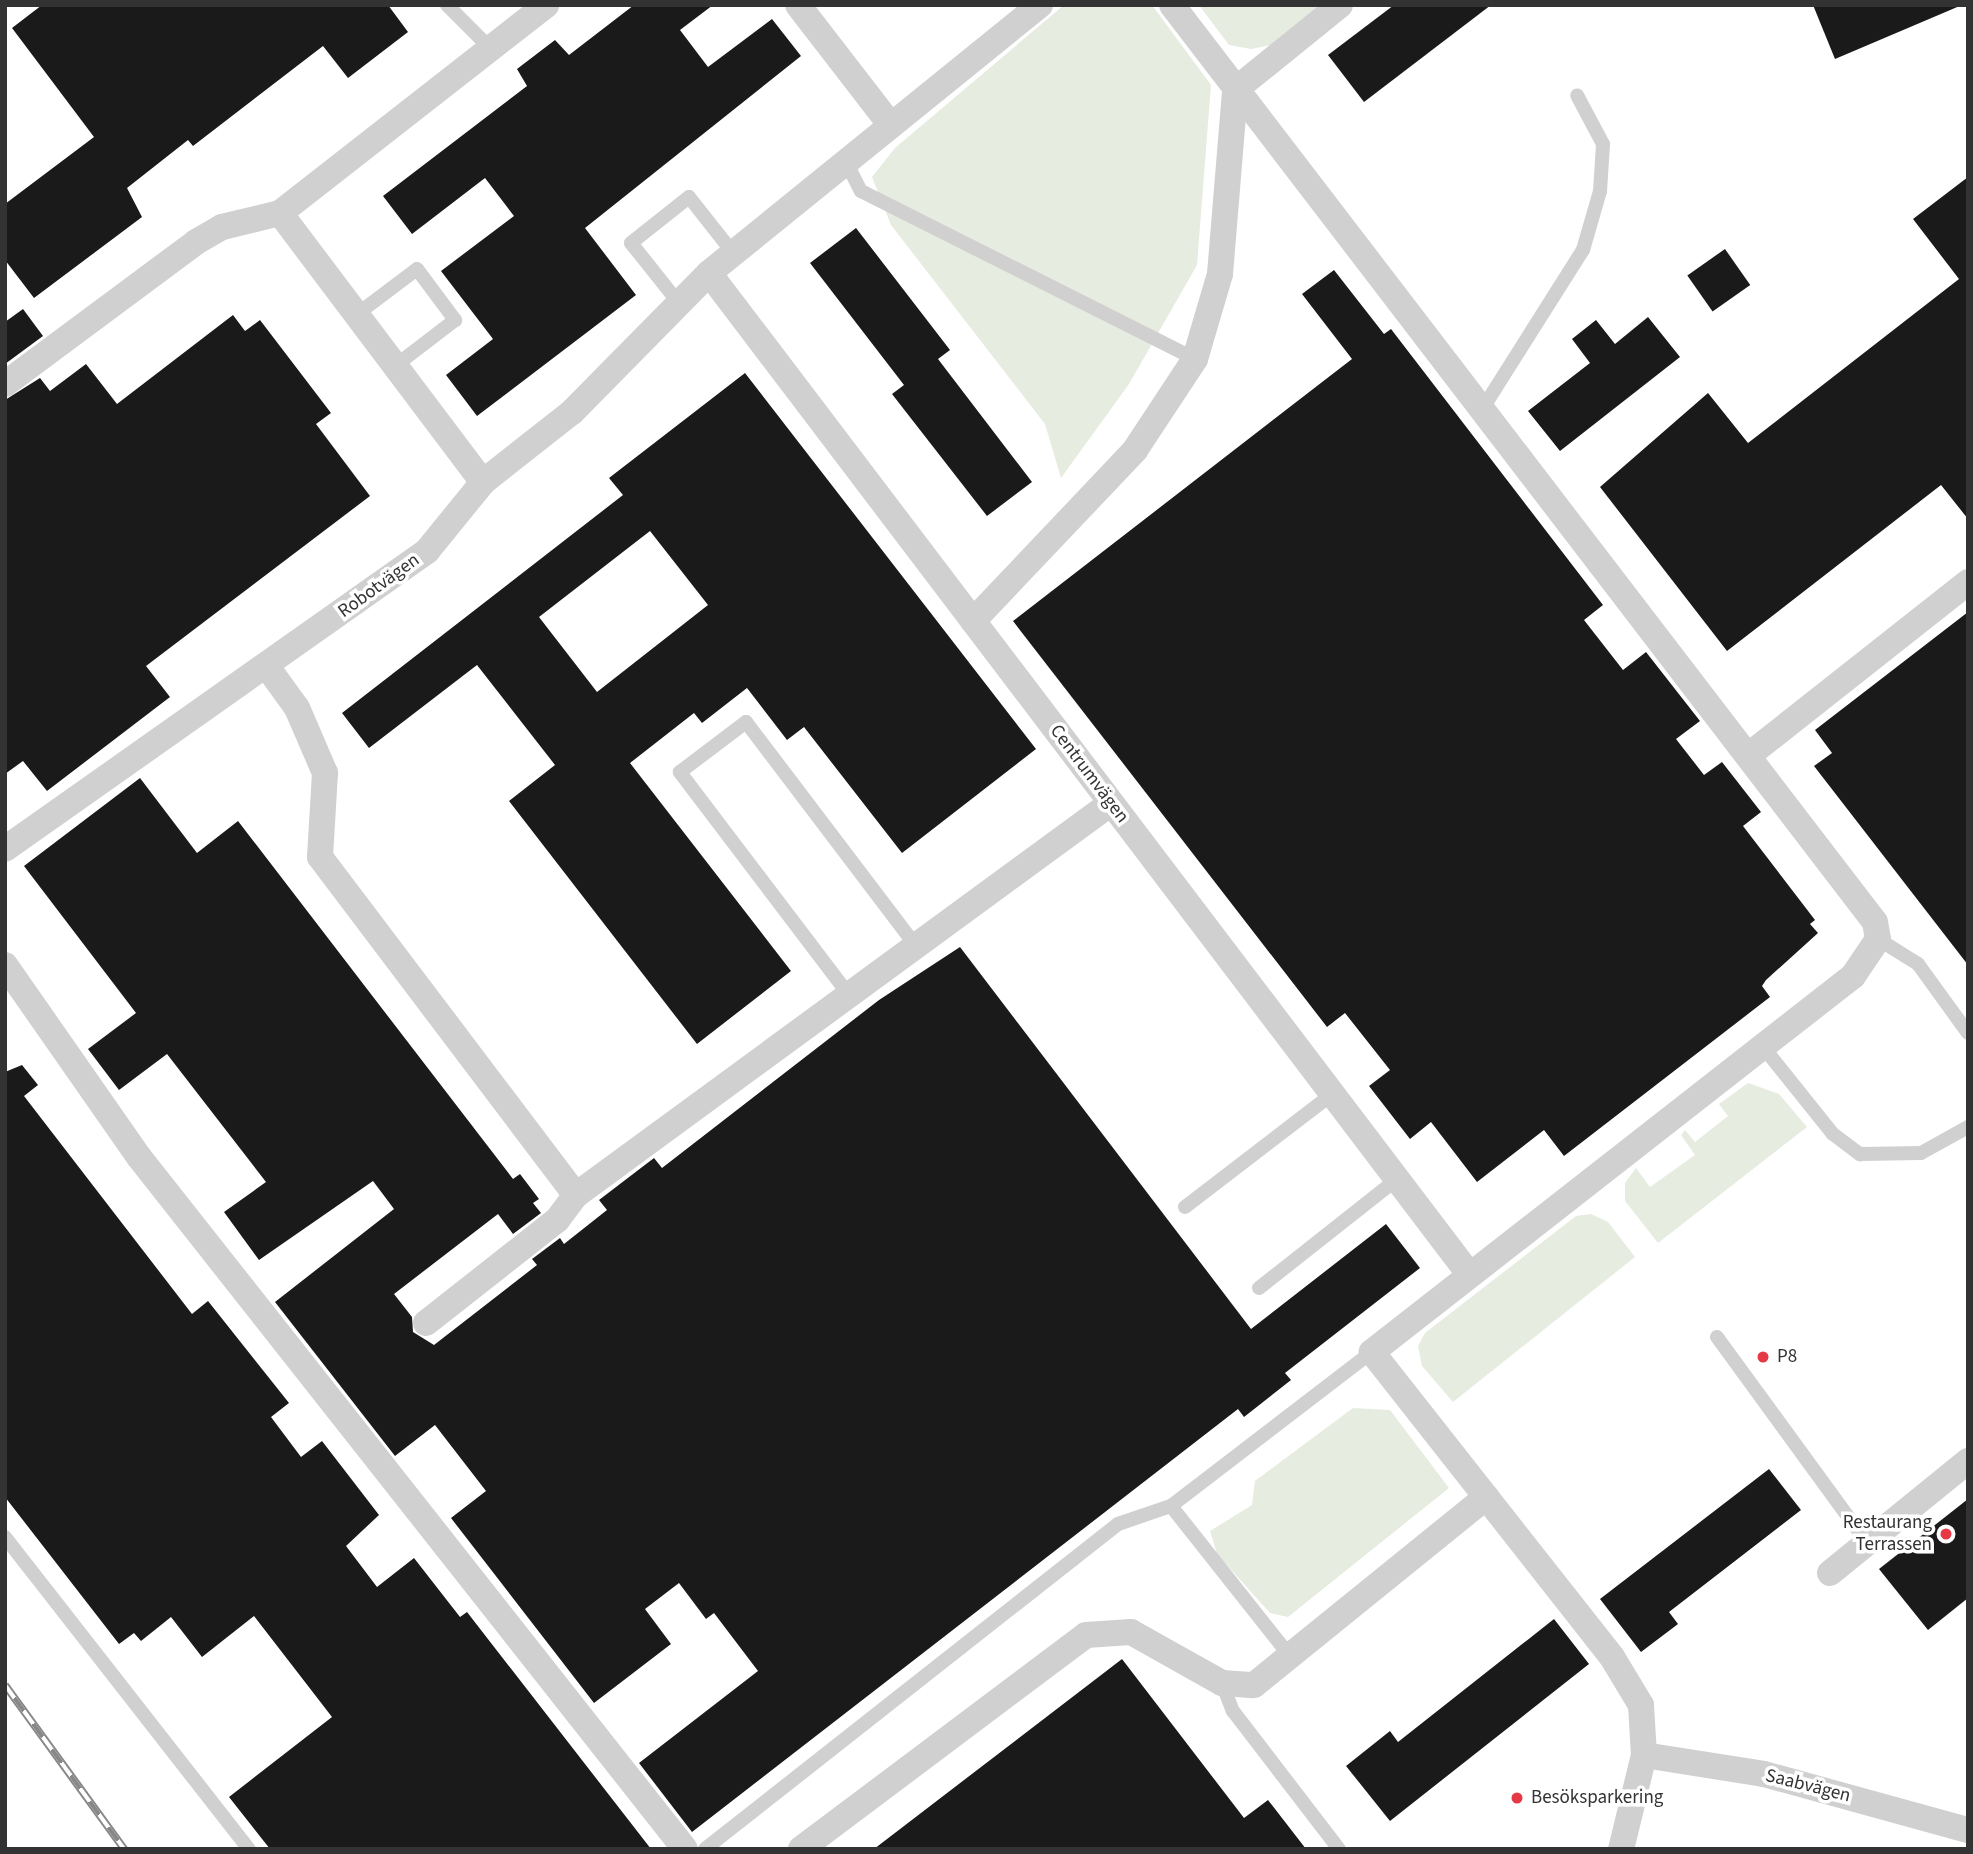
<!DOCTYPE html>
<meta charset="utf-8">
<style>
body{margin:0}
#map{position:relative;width:1973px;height:1854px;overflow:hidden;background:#fff;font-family:"Source Sans 3",sans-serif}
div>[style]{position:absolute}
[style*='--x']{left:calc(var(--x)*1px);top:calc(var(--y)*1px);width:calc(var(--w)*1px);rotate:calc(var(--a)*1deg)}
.green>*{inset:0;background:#e6ecdf}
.building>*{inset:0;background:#1a1a1a;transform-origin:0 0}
.lane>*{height:14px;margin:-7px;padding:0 7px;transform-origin:7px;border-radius:7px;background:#d0d0d0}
.street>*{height:26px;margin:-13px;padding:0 13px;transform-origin:13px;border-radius:13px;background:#d0d0d0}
.rail>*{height:8px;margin-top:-4px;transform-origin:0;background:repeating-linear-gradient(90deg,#fff 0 16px,#888 0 32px);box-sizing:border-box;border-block:2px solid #888}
.dots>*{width:19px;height:19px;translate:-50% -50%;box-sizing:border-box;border:4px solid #fff;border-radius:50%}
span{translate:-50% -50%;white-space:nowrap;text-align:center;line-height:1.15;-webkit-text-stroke:7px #fff;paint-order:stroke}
.street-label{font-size:19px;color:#333}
.poi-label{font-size:19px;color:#333}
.left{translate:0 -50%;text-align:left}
.right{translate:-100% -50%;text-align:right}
.frame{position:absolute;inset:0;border:7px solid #333;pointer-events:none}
</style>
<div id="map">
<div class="green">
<div style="clip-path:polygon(1064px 5px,1152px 5px,1211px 85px,1197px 265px,1129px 384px,1061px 478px,1045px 424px,891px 225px,872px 177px,895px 148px)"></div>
<div style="clip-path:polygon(1199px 5px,1319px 5px,1271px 45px,1251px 49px,1229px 45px)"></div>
<div style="clip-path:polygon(1748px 1083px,1779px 1094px,1807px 1127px,1658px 1243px,1625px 1201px,1625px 1183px,1636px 1168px,1650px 1187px,1695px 1155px,1681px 1135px,1685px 1130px,1695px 1142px,1728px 1116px,1719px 1104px)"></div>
<div style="clip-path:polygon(1591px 1214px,1608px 1222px,1635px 1257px,1453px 1402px,1422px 1366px,1418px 1346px,1425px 1333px,1576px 1216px)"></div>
<div style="clip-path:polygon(1353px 1408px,1390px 1410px,1449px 1488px,1288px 1617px,1270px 1613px,1217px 1554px,1210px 1531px,1252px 1505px,1255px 1481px)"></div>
</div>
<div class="building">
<div style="clip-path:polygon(42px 5px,388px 5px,408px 32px,348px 78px,323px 46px,193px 146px,188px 140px,127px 188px,142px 217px,34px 298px,5px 260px,5px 204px,94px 137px,12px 28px)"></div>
<div style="clip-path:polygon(634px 5px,713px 5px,680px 30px,708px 67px,772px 19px,801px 56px,585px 228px,636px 295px,477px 416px,446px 375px,493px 339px,441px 271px,514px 216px,485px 178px,412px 234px,383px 196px,527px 86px,517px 69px,555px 40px,569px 55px)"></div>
<div style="clip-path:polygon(1394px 5px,1491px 5px,1364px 102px,1328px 55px)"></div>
<div style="clip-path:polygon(1813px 5px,1962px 5px,1835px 59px)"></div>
<div style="clip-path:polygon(1968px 177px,1968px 519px,1941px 485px,1727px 651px,1600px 487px,1708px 393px,1748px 443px,1959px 279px,1913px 219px)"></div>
<div style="clip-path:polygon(856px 228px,950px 350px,938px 359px,1032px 482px,987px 516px,892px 394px,904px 385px,810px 263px)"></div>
<div style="left:1725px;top:249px;width:44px;height:46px;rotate:55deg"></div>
<div style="clip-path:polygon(1334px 270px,1384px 334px,1391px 329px,1603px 605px,1584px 620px,1623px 670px,1646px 652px,1700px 721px,1676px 739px,1704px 775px,1722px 762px,1761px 812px,1743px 826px,1815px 920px,1810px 924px,1818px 933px,1766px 980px,1762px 986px,1770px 997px,1564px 1156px,1544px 1130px,1477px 1182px,1431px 1122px,1410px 1139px,1369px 1086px,1390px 1070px,1345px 1013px,1327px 1027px,1013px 621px,1352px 359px,1302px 294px)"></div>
<div style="clip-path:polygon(23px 309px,43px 336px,5px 364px,5px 322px)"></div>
<div style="clip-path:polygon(233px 315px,245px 331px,260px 320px,331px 413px,316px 424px,370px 496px,146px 666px,170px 697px,47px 791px,23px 761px,5px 774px,5px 400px,40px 378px,50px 391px,86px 364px,117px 404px)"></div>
<div style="clip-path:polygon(1648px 317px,1680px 357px,1560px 451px,1528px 411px,1590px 363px,1572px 339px,1596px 320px,1615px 344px)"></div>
<div style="clip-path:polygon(evenodd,745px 373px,1036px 749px,902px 853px,804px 727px,787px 740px,747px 688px,702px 723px,694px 713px,630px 763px,791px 971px,697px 1044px,509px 801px,555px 765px,477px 665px,369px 748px,342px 713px,623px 495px,609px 478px,745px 373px,650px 531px,708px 605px,597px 692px,539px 617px,650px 531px)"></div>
<div style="clip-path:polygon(1968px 612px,1968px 965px,1814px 766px,1832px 753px,1815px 730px)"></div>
<div style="clip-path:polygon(140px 778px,197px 853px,238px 821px,513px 1179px,520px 1174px,539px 1199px,533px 1203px,541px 1213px,513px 1234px,498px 1214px,394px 1294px,412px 1317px,413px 1332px,434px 1345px,537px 1265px,532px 1259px,560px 1238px,564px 1244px,607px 1210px,599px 1200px,654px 1158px,662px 1168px,879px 1000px,960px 947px,1251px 1329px,1386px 1224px,1420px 1268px,1285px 1373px,1291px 1380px,1244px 1417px,1238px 1409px,692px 1832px,639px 1763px,758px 1671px,714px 1613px,706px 1619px,679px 1583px,645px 1609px,671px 1644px,594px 1703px,451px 1518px,486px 1491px,435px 1425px,395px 1456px,275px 1302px,394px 1209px,373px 1181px,259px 1260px,224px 1212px,266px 1182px,167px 1054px,119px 1090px,88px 1049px,136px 1013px,24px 866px)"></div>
<div style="clip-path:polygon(22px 1065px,38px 1085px,24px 1096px,192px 1314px,208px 1301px,289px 1403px,271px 1417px,301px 1457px,322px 1441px,379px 1515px,346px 1546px,377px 1587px,414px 1558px,460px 1617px,467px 1612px,651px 1849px,270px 1849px,229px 1797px,332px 1717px,254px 1616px,202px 1657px,171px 1617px,141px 1641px,134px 1633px,119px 1644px,5px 1497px,5px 1072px)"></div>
<div style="clip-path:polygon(1769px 1469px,1801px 1510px,1669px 1612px,1678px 1624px,1641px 1652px,1600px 1599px)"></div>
<div style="clip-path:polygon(1968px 1499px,1968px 1598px,1928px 1630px,1879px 1569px)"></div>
<div style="clip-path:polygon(1554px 1619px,1589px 1664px,1390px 1821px,1346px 1766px,1390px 1731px,1398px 1742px)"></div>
<div style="clip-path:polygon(1122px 1659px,1244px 1818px,1268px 1800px,1306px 1849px,874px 1849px)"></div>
</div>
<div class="lane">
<div style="--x:447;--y:5;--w:64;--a:45"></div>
<div style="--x:845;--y:160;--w:35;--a:63"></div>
<div style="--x:861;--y:191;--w:374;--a:26.7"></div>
<div style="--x:678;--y:302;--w:75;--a:-128.5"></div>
<div style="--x:631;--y:243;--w:74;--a:-38.4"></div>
<div style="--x:689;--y:197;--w:73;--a:51.7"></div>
<div style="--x:356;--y:315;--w:76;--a:-37"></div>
<div style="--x:417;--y:269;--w:64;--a:53.3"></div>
<div style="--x:455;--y:320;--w:76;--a:142.5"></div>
<div style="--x:1483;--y:408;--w:187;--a:-57.7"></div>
<div style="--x:1583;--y:250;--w:61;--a:-73.9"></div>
<div style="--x:1600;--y:191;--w:47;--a:-86.3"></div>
<div style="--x:1603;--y:144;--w:55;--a:-118"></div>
<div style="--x:1878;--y:939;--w:47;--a:32"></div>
<div style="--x:1918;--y:964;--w:85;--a:54.1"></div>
<div style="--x:846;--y:991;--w:275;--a:-127.2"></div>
<div style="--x:680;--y:772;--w:83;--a:-37.1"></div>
<div style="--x:746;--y:722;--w:278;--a:52.8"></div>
<div style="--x:1764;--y:1048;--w:110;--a:51.3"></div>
<div style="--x:1833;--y:1134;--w:34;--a:37"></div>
<div style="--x:1860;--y:1154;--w:61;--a:-0.9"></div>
<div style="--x:1921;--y:1153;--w:54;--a:-29"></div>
<div style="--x:1185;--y:1207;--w:185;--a:-37.5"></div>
<div style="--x:1259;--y:1288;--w:176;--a:-38.3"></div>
<div style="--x:1717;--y:1337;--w:255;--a:53.9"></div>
<div style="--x:1171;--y:1506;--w:191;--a:51.6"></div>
<div style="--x:5;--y:1537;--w:396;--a:52"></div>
<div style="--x:1222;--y:1683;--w:30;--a:69"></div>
<div style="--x:1233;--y:1711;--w:174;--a:52.5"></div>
<div style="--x:705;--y:1849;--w:526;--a:-38.2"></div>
<div style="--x:1118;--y:1524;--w:56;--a:-18.8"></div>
<div style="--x:1171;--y:1506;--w:253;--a:-37.5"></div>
</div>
<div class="street">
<div style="--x:798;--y:5;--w:150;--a:52.3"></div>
<div style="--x:1172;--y:5;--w:1155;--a:52.53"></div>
<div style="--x:1875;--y:922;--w:17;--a:80"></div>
<div style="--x:1878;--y:939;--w:45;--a:124"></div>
<div style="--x:1853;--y:976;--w:611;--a:141.99"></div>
<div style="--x:1372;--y:1352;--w:388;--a:51.8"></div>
<div style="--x:1612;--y:1657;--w:56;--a:58.9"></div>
<div style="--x:1641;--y:1705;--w:50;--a:86.6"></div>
<div style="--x:1644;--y:1755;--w:97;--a:103.7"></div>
<div style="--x:280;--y:213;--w:337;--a:53"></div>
<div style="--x:709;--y:273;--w:1257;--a:52.79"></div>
<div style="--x:5;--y:384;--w:238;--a:-36.6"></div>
<div style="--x:196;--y:242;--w:30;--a:-30"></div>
<div style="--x:222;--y:227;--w:60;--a:-13.6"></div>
<div style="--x:280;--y:213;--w:338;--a:-38"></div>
<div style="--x:973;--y:621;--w:236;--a:-46.5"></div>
<div style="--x:1135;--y:450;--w:109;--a:-56.6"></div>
<div style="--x:1195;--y:359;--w:89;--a:-73.6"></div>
<div style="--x:1220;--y:274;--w:185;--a:-85.3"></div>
<div style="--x:1235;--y:90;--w:135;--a:-39"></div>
<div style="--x:268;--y:668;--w:49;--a:54.1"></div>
<div style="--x:297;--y:708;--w:71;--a:66.7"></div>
<div style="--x:325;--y:773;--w:84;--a:93.4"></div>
<div style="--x:320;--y:857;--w:424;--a:52.9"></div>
<div style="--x:576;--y:1195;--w:663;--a:-36.23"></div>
<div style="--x:1749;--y:755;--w:279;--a:-38.3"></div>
<div style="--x:5;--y:849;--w:517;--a:-35.23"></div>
<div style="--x:427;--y:551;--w:89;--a:-50.9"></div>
<div style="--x:483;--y:482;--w:113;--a:-38.2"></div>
<div style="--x:572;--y:412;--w:195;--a:-45.4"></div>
<div style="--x:709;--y:273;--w:426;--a:-39"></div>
<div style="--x:5;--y:965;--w:234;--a:55.1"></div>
<div style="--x:139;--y:1157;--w:881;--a:51.73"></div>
<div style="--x:426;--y:1323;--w:167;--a:-38.2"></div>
<div style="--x:557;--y:1220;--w:31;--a:-53"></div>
<div style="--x:1830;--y:1573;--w:178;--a:-39.1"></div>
<div style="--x:1644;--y:1755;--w:121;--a:9"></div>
<div style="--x:1764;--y:1774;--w:212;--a:15.4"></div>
<div style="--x:801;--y:1849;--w:356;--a:-36.9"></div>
<div style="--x:1086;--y:1635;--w:45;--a:-3.8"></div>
<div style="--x:1131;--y:1632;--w:104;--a:29.3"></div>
<div style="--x:1222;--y:1683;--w:32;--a:4"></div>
<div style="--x:1254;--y:1685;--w:299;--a:-39"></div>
</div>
<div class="rail">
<div style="--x:5;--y:1685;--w:203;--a:54"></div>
</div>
<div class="dots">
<div style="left:1763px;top:1357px;background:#e63946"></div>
<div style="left:1946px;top:1534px;background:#e63946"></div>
<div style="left:1517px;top:1798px;background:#e63946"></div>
</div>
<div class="street-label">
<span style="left:379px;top:586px;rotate:-36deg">Robotvägen</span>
<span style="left:1089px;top:774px;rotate:53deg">Centrumvägen</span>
<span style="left:1808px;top:1786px;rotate:14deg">Saabvägen</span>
</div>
<div class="poi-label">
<span class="left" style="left:1777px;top:1357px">P8</span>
<span class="right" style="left:1932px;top:1534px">Restaurang<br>Terrassen</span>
<span class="left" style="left:1531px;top:1798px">Besöksparkering</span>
</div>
<div class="frame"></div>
</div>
